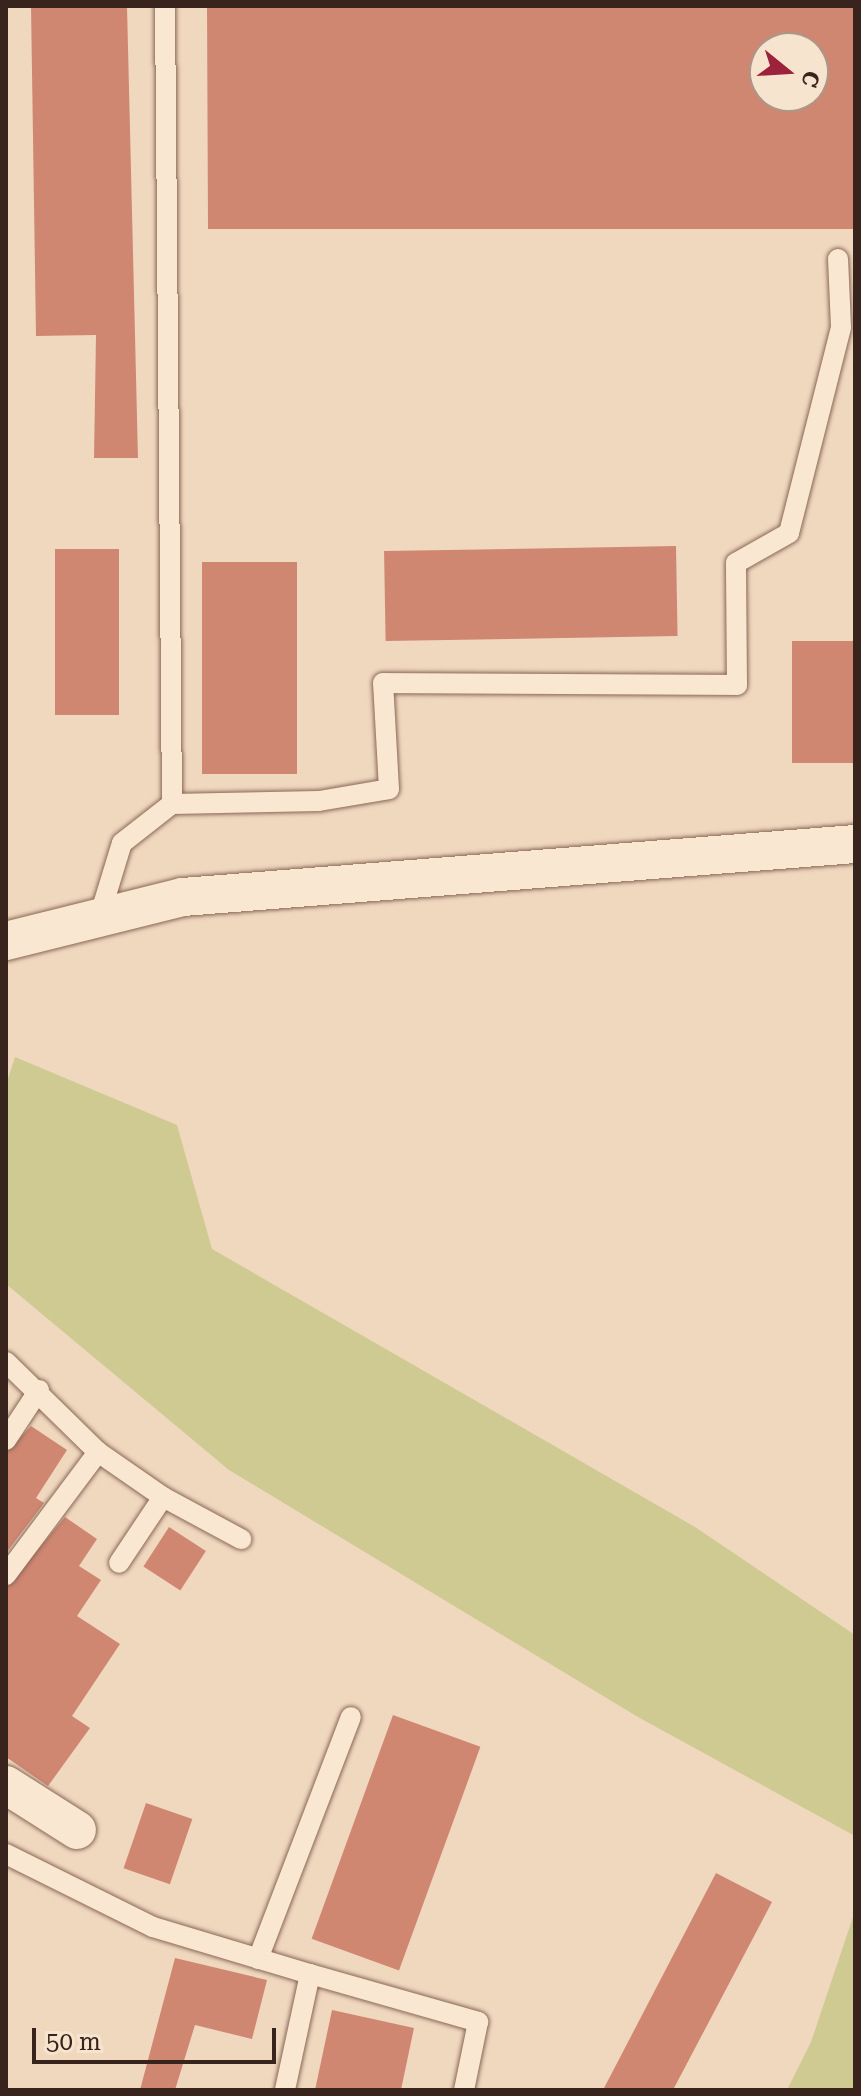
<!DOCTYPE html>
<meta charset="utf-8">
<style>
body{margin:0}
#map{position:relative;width:861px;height:2096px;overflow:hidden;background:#f0d8bf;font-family:"Roboto Serif",serif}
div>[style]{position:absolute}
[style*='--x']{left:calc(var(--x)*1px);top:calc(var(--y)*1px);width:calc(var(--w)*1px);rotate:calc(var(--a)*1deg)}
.green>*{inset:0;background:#ceca92}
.building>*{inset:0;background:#d08772;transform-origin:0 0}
.roads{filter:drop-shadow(0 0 2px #896856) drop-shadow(0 0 2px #896856)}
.service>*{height:20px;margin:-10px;padding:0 10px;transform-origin:10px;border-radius:10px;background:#fae7d2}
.minor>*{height:38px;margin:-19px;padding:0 19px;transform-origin:19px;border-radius:19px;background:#fae7d2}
span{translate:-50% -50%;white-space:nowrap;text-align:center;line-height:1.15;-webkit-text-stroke:6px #f7e4cf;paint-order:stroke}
.frame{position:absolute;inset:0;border:8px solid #38241c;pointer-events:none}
.north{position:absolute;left:749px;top:32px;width:80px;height:80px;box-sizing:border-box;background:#f7e4cf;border:2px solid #ab9787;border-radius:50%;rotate:108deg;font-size:22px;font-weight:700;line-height:32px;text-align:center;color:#38241c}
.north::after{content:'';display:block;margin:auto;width:28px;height:36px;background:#9c233b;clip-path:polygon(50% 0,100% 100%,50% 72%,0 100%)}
.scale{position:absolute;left:32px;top:2028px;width:244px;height:36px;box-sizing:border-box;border:4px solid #38241c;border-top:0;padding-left:10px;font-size:24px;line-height:28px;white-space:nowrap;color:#38241c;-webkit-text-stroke:6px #f7e4cf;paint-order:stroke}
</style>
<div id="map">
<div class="green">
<div style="clip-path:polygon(15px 1057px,177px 1125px,212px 1249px,695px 1527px,855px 1635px,855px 1836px,638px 1717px,229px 1470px,6px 1284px,6px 1085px)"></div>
<div style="clip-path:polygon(855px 1911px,855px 2090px,787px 2090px,811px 2042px)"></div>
</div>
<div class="building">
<div style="clip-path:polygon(31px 6px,127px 6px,138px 458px,94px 458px,96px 335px,36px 336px)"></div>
<div style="clip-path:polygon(evenodd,207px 6px,855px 6px,855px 229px,208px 229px,207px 6px,765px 48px,813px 48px,813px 96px,765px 96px,765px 48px)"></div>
<div style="left:676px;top:546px;width:90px;height:292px;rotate:89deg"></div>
<div style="left:55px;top:549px;width:64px;height:166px"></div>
<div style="left:202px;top:562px;width:95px;height:212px"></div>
<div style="left:855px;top:641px;width:122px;height:63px;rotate:90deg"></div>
<div style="clip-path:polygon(31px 1426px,67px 1450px,36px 1498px,44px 1503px,6px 1553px,6px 1453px)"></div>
<div style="clip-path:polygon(65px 1517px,97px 1539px,79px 1566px,101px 1580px,77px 1616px,120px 1644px,72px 1716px,90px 1728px,48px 1786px,6px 1757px,6px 1588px)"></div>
<div style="left:169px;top:1527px;width:44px;height:47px;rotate:33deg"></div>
<div style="left:393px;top:1715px;width:93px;height:238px;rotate:20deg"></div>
<div style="left:146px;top:1803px;width:49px;height:69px;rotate:19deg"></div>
<div style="clip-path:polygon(716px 1873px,772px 1902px,673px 2090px,603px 2090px)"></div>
<div style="clip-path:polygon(175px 1958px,267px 1980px,252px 2039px,195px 2025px,175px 2090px,140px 2090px)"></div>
<div style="clip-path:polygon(332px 2010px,414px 2028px,401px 2090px,315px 2090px)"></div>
</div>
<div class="roads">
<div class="service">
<div style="--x:165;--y:6;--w:798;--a:89.5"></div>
<div style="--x:99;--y:918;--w:78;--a:-73"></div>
<div style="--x:122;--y:843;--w:63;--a:-38"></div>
<div style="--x:172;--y:804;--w:147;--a:-1.2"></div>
<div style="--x:319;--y:801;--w:71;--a:-9.7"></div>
<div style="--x:389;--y:789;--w:106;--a:-93.2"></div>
<div style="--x:383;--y:683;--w:354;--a:0.3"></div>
<div style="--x:737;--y:685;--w:122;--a:-90.5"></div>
<div style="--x:736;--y:563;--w:61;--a:-29.5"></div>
<div style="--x:789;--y:533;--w:212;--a:-75.8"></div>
<div style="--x:841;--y:327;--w:68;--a:-92.5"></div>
<div style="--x:6;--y:1362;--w:129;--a:44.4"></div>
<div style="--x:98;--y:1452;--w:79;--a:34.7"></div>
<div style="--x:163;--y:1497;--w:79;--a:123.7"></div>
<div style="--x:6;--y:1440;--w:60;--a:-56.6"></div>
<div style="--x:163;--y:1497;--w:89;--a:28.3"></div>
<div style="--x:6;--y:1575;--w:154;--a:-53.2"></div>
<div style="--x:6;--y:1854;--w:164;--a:26.4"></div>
<div style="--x:153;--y:1927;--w:164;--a:16.7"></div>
<div style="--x:310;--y:1974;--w:119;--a:102.2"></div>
<div style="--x:258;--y:1959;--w:259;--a:-69"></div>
<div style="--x:310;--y:1974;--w:175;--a:15.9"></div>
<div style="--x:478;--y:2022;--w:69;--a:101.6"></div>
</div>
<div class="minor">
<div style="--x:6;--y:941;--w:182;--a:-14"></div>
<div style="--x:183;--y:897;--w:674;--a:-4.51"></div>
<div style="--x:6;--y:1785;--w:84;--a:32.4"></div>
</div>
</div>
<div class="frame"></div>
<div class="north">С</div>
<div class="scale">50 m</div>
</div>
